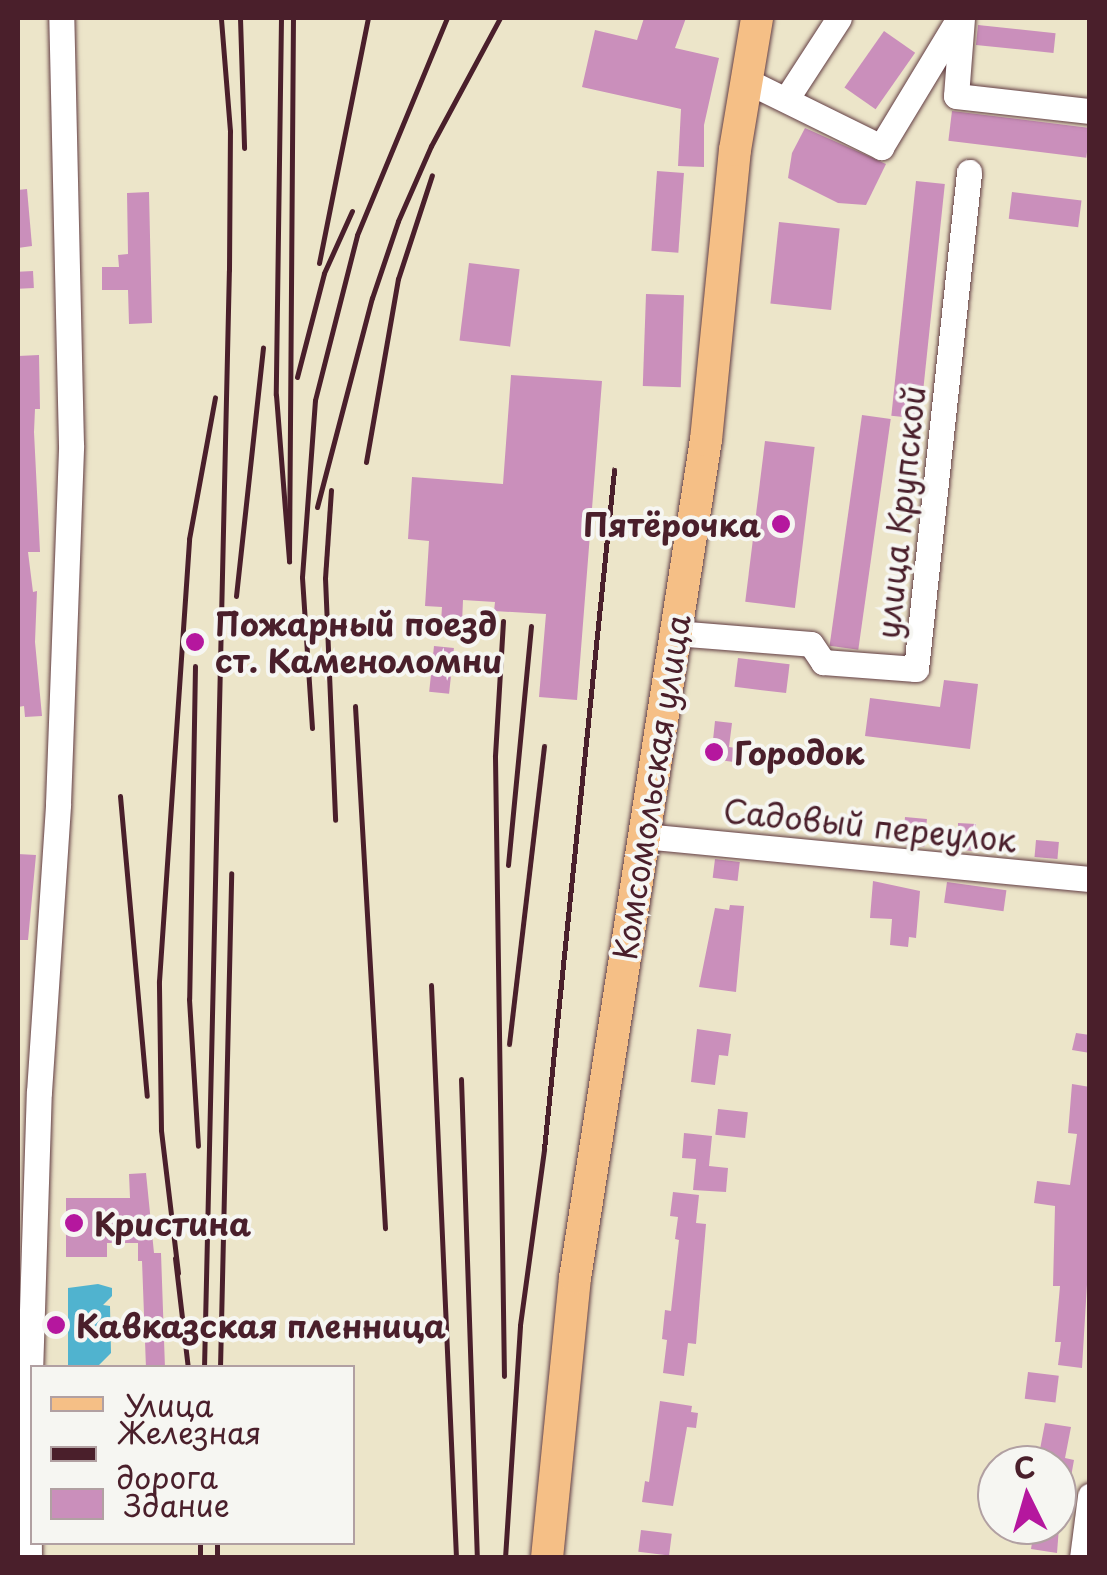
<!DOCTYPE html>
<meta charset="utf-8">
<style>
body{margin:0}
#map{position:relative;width:1107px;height:1575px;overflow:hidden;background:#ece5c9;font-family:"Playpen Sans",sans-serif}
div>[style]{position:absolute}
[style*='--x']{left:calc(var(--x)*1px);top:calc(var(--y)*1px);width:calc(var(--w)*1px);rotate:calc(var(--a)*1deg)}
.water>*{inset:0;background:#50b3cf}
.building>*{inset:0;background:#ca8fbb;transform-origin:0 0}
.roads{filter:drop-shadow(0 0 2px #623d43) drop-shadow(0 0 2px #623d43)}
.minor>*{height:25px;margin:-12.5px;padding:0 12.5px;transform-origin:12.5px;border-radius:12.5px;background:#fff}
.major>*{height:32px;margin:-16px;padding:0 16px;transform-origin:16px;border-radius:16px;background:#f5bf86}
.rail>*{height:5px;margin:-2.5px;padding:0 2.5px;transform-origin:2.5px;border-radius:2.5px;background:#4a1f2b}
.dots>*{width:28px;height:28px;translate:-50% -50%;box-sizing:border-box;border:5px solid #f6f6f2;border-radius:50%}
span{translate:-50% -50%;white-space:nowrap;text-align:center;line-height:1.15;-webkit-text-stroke:8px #f6f6f2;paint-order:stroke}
.street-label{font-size:32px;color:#4a1f2b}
.poi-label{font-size:32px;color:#4a1f2b;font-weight:700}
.right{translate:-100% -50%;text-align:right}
.left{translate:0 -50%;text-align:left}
.frame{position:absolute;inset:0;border:20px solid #4a1f2b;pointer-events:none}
.legend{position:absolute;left:30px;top:1365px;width:325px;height:180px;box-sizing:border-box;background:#f6f6f2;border:2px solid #b1a0a2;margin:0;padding:12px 18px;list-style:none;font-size:30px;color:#4a1f2b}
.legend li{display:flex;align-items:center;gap:20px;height:50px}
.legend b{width:50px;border:2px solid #b1a0a2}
.north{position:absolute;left:977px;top:1445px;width:100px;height:100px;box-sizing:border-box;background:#f6f6f2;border:2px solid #b1a0a2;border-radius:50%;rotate:355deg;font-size:28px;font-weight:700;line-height:40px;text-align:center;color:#4a1f2b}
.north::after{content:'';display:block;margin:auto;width:35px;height:45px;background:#b5179e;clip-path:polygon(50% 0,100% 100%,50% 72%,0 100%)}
</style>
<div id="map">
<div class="water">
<div style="clip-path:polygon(98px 1284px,112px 1288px,112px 1296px,103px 1305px,110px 1306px,111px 1353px,98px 1366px,68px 1366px,68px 1288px)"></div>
</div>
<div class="building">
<div style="clip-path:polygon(644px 18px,686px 18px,675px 48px,719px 58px,704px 125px,704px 167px,678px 166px,681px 109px,582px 87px,595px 30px,637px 40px)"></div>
<div style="left:978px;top:25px;width:78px;height:20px;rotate:6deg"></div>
<div style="left:884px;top:31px;width:38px;height:69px;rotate:35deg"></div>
<div style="left:952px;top:111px;width:139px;height:30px;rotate:7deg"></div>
<div style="clip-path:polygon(805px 128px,886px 164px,866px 205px,838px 203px,788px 178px,792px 153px)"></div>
<div style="left:657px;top:171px;width:27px;height:80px;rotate:4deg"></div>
<div style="left:916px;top:181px;width:29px;height:236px;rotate:6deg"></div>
<div style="clip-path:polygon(27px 189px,32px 246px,18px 248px,18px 190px)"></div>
<div style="clip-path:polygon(149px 192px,152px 323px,129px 324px,128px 290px,102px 290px,102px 267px,119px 267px,118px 255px,128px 254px,127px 193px)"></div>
<div style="left:1012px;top:192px;width:70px;height:27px;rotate:7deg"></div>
<div style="left:779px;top:222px;width:61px;height:82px;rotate:6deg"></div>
<div style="left:469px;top:263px;width:51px;height:78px;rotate:7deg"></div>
<div style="left:33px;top:271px;width:17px;height:15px;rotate:87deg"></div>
<div style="left:646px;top:294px;width:38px;height:92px;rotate:2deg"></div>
<div style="clip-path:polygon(39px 355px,40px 409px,35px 409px,34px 432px,40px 552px,28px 552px,33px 592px,37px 591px,35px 642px,42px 716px,25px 717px,24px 706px,18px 707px,18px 356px)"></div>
<div style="clip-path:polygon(511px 375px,602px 381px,577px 700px,539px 697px,546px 614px,494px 611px,495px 602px,463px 600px,462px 624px,441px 622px,442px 607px,425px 606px,429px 541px,408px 539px,412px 477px,503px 484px)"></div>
<div style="left:862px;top:415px;width:29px;height:233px;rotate:8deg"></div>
<div style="left:765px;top:441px;width:50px;height:162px;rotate:7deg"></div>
<div style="left:434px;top:646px;width:20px;height:46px;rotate:6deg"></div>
<div style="left:738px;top:658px;width:52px;height:29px;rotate:7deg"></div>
<div style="clip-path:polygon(944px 680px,978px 684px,970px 749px,865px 736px,870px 698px,940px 707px)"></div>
<div style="clip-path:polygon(715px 721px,732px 723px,729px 747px,736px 748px,734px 762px,711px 759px)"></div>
<div style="left:905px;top:817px;width:22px;height:28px;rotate:5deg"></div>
<div style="clip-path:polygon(958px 823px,976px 824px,973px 851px,949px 849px,951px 831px,958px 832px)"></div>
<div style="left:1036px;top:840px;width:23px;height:17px;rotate:5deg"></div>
<div style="clip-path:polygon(18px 854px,36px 855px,28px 940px,18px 940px)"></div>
<div style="left:715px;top:859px;width:25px;height:19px;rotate:7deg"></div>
<div style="clip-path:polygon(873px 881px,920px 891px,916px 938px,909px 937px,908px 947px,890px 945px,892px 919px,870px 918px)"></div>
<div style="left:947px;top:882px;width:60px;height:21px;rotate:8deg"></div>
<div style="clip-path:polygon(730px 905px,744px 906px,736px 992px,699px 987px,715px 908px,729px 910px)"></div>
<div style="clip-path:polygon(697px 1029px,731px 1034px,728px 1056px,719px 1055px,715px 1085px,691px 1082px)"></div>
<div style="clip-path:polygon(1076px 1033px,1090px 1035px,1090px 1053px,1072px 1050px)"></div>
<div style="clip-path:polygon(1072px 1084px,1090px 1087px,1088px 1268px,1082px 1368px,1058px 1365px,1061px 1342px,1055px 1342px,1060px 1286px,1053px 1286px,1055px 1206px,1034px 1203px,1037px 1181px,1070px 1185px,1077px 1134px,1068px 1133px)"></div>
<div style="left:718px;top:1109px;width:30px;height:26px;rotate:6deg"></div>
<div style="clip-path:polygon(684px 1133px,712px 1136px,709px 1166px,728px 1168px,726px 1192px,693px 1190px,696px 1159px,682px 1158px)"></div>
<div style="clip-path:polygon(146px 1173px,154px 1253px,161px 1253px,165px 1368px,146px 1368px,142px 1261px,138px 1261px,138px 1243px,107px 1243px,107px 1257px,66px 1257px,66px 1198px,130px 1198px,129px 1174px)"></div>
<div style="clip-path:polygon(673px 1192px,699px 1195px,696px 1223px,706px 1224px,696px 1344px,688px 1343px,684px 1376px,663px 1373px,667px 1340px,662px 1339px,665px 1310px,671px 1311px,679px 1240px,675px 1239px,678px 1217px,670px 1216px)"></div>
<div style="left:1028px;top:1372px;width:31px;height:27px;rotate:7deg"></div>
<div style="clip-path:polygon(660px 1401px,692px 1406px,691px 1412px,698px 1413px,696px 1428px,687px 1427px,673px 1506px,642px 1502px,645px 1481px,649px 1482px)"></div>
<div style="clip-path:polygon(1045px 1423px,1071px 1427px,1065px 1458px,1074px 1460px,1069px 1488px,1057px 1486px,1057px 1465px,1037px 1465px)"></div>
<div style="clip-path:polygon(1035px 1525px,1059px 1527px,1057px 1553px,1031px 1549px)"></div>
<div style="left:641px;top:1530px;width:31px;height:22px;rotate:7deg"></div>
</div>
<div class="roads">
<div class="minor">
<div style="--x:962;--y:18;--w:78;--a:94.4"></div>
<div style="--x:956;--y:96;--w:135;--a:6.4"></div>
<div style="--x:745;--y:80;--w:152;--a:26.2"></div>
<div style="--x:881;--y:147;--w:151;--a:-58.8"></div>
<div style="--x:787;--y:98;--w:95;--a:-57"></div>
<div style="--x:675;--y:633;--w:136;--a:4.6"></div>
<div style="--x:811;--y:644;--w:22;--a:56"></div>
<div style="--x:823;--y:662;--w:93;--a:4.3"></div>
<div style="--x:916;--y:669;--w:500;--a:-83.9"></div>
<div style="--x:643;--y:836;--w:449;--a:5.5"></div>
<div style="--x:29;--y:1558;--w:121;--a:-90.5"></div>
<div style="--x:28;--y:1437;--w:345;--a:-88.2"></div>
<div style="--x:39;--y:1092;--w:289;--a:-86.2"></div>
<div style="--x:58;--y:804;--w:359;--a:-87.9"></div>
<div style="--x:71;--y:445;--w:427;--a:-91.3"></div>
<div style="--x:1082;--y:1558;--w:63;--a:-82.6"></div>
</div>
<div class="major">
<div style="--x:547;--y:1558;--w:281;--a:-84.3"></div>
<div style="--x:575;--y:1278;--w:848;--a:-81.12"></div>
<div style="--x:706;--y:440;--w:291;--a:-84.3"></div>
<div style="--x:735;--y:150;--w:134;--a:-80.5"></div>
</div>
</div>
<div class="rail">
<div style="--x:240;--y:18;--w:130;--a:88.2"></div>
<div style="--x:281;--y:18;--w:377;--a:90.8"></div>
<div style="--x:276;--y:395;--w:167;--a:85.5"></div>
<div style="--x:289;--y:561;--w:543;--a:-89.58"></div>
<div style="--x:319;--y:263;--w:250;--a:-78.7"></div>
<div style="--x:297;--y:377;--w:107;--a:-75.4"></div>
<div style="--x:324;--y:273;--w:68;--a:-65.7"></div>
<div style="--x:366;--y:462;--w:186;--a:-80.1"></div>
<div style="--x:398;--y:279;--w:109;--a:-71.9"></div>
<div style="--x:331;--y:490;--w:88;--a:93.9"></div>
<div style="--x:325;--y:578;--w:242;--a:87.6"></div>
<div style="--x:317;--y:507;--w:216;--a:-75.3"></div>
<div style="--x:372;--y:298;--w:81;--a:-71.3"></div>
<div style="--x:398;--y:221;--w:82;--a:-66.3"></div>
<div style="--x:431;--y:146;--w:145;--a:-61.7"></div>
<div style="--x:236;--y:596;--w:250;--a:-83.8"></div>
<div style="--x:503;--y:621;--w:136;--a:93.4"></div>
<div style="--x:495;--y:757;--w:619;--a:89.17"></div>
<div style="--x:195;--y:666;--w:333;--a:91"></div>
<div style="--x:189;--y:999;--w:147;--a:86.5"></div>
<div style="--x:355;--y:706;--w:523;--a:86.71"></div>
<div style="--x:312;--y:728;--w:151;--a:-93.8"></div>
<div style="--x:302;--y:577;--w:177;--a:-85.8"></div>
<div style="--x:315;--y:400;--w:170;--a:-75.7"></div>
<div style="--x:357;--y:235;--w:235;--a:-67.5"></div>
<div style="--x:120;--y:796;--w:301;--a:84.9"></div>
<div style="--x:508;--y:865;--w:240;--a:-84.5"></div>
<div style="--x:431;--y:985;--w:574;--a:87.5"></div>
<div style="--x:509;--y:1044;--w:300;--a:-83.3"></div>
<div style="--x:461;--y:1079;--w:479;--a:88.1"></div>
<div style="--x:175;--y:1258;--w:111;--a:83.3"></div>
<div style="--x:178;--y:1273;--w:144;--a:-96.8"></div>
<div style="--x:161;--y:1130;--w:149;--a:-90.8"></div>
<div style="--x:159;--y:981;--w:443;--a:-86.1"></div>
<div style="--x:189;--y:539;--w:144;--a:-79.6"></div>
<div style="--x:204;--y:1368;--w:1098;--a:-88.7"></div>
<div style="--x:229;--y:270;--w:139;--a:-89.6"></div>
<div style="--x:230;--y:131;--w:113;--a:-94.6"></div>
<div style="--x:220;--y:1368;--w:495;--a:-88.7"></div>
<div style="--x:200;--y:1558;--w:16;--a:-90"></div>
<div style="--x:217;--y:1558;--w:16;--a:-90"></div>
<div style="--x:505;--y:1558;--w:233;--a:-86.3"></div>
<div style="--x:520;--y:1325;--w:178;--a:-82.2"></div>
<div style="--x:544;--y:1149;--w:683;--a:-84.11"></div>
</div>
<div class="dots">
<div style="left:781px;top:524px;background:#b5179e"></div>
<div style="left:195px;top:642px;background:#b5179e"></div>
<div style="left:714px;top:752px;background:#b5179e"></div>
<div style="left:74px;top:1223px;background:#b5179e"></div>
<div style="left:56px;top:1325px;background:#b5179e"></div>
</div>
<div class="street-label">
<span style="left:900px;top:512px;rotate:-84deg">улица Крупской</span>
<span style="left:651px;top:787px;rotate:-81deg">Комсомольская улица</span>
<span style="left:870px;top:825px;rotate:6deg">Садовый переулок</span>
</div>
<div class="poi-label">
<span class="right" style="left:761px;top:524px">Пятёрочка</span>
<span class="left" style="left:215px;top:642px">Пожарный поезд<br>ст. Каменоломни</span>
<span class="left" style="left:734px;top:752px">Городок</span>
<span class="left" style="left:94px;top:1223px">Кристина</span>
<span class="left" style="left:76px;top:1325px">Кавказская пленница</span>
</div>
<div class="frame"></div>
<ul class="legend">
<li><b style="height:12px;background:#f5bf86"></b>Улица</li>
<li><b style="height:12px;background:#4a1f2b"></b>Железная дорога</li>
<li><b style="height:28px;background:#ca8fbb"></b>Здание</li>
</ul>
<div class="north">С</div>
</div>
